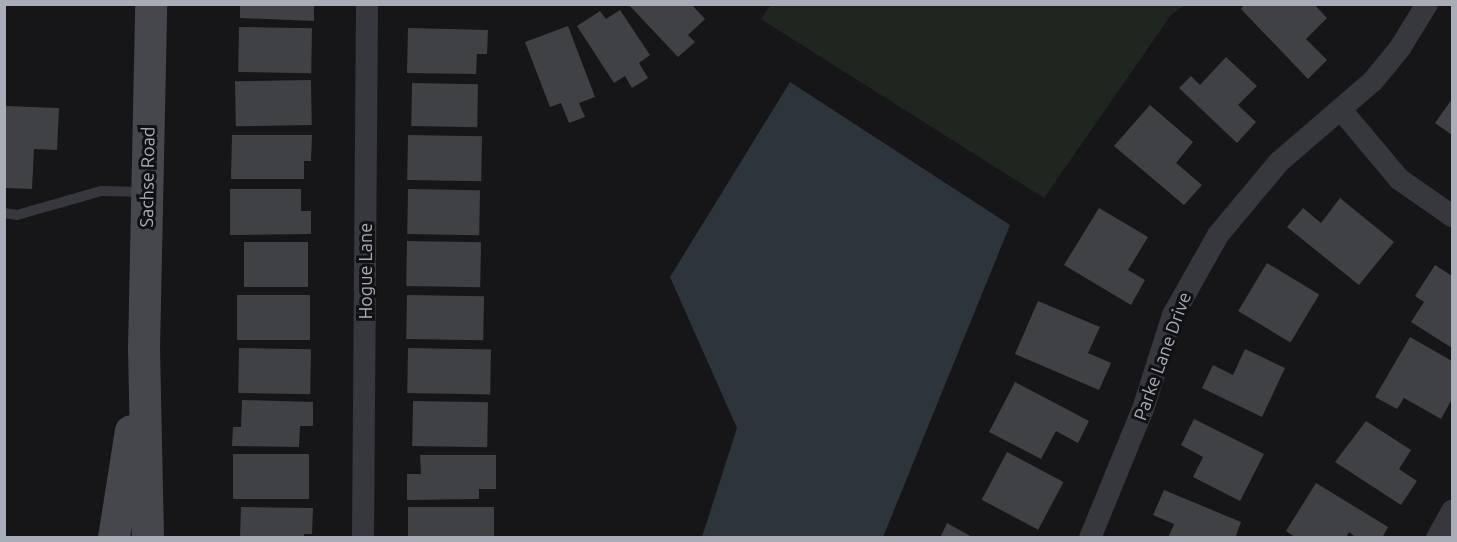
<!DOCTYPE html>
<style>
body{margin:0}
#map{position:relative;width:1457px;height:542px;overflow:hidden;background:#161618;font-family:Ubuntu,sans-serif}
div>[style]{position:absolute}
[style*='--x']{left:calc(var(--x)*1px);top:calc(var(--y)*1px);width:calc(var(--w)*1px);rotate:calc(var(--a)*1deg)}
.green>*{inset:0;background:#1e261f}
.water>*{inset:0;background:#2c353c}
.building>*{inset:0;background:#404145;transform-origin:0 0}
.service>*{height:10px;margin:-5px;padding:0 5px;transform-origin:5px;border-radius:5px;background:#37383d}
.minor>*{height:22px;margin:-11px;padding:0 11px;transform-origin:11px;border-radius:11px;background:#37383d}
.secondary>*{height:32px;margin:-16px;padding:0 16px;transform-origin:16px;border-radius:16px;background:#45474d}
span{translate:-50% -50%;white-space:nowrap;text-align:center;line-height:1.15;-webkit-text-stroke:6px #111113;paint-order:stroke}
.street-label{font-size:18px;color:#a8adb8}
.frame{position:absolute;inset:0;border:6px solid #a8adb8;pointer-events:none}
</style>
<div id="map">
<div class="green">
<div style="clip-path:polygon(771px 5px,771px 4px,1185px 5px,1171px 15px,1044px 198px,761px 19px)"></div>
</div>
<div class="water">
<div style="clip-path:polygon(790px 82px,1010px 225px,883px 537px,702px 537px,737px 428px,670px 277px)"></div>
</div>
<div class="building">
<div style="clip-path:polygon(240px 4px,314px 4px,314px 21px,240px 18px)"></div>
<div style="clip-path:polygon(628px 4px,691px 4px,705px 19px,688px 35px,695px 42px,678px 57px)"></div>
<div style="clip-path:polygon(1245px 4px,1314px 4px,1327px 18px,1306px 39px,1327px 60px,1308px 79px,1241px 9px)"></div>
<div style="clip-path:polygon(620px 10px,650px 55px,639px 63px,648px 78px,632px 88px,625px 76px,614px 83px,577px 26px,600px 11px,606px 19px)"></div>
<div style="clip-path:polygon(568px 26px,595px 97px,579px 103px,585px 117px,569px 123px,561px 103px,550px 107px,525px 42px)"></div>
<div style="left:239px;top:27px;width:73px;height:45px;rotate:1deg"></div>
<div style="clip-path:polygon(408px 28px,488px 30px,487px 54px,477px 54px,476px 74px,407px 73px)"></div>
<div style="clip-path:polygon(1226px 57px,1257px 86px,1238px 105px,1256px 122px,1237px 143px,1179px 88px,1191px 76px,1200px 85px)"></div>
<div style="left:311px;top:80px;width:45px;height:76px;rotate:89deg"></div>
<div style="left:412px;top:83px;width:66px;height:43px;rotate:1deg"></div>
<div style="clip-path:polygon(1452px 99px,1452px 135px,1435px 123px)"></div>
<div style="clip-path:polygon(1150px 105px,1193px 142px,1176px 163px,1202px 185px,1184px 205px,1114px 146px)"></div>
<div style="clip-path:polygon(5px 106px,59px 108px,57px 150px,34px 149px,32px 189px,4px 188px)"></div>
<div style="clip-path:polygon(232px 135px,312px 135px,311px 161px,304px 161px,304px 179px,231px 179px)"></div>
<div style="left:408px;top:135px;width:74px;height:45px;rotate:1deg"></div>
<div style="clip-path:polygon(230px 189px,301px 189px,301px 211px,311px 211px,311px 234px,230px 235px)"></div>
<div style="left:408px;top:189px;width:72px;height:45px;rotate:1deg"></div>
<div style="clip-path:polygon(1340px 198px,1394px 242px,1359px 285px,1287px 227px,1303px 208px,1321px 223px)"></div>
<div style="clip-path:polygon(1099px 208px,1148px 237px,1128px 270px,1145px 280px,1131px 305px,1064px 265px)"></div>
<div style="left:407px;top:241px;width:74px;height:45px;rotate:1deg"></div>
<div style="left:308px;top:242px;width:45px;height:64px;rotate:90deg"></div>
<div style="left:1267px;top:263px;width:61px;height:56px;rotate:31deg"></div>
<div style="clip-path:polygon(1435px 265px,1452px 276px,1452px 348px,1411px 322px,1424px 302px,1415px 296px)"></div>
<div style="left:237px;top:295px;width:73px;height:45px"></div>
<div style="left:407px;top:295px;width:77px;height:44px;rotate:1deg"></div>
<div style="clip-path:polygon(1038px 301px,1100px 327px,1088px 353px,1111px 363px,1099px 390px,1015px 354px)"></div>
<div style="clip-path:polygon(1410px 337px,1452px 361px,1452px 399px,1441px 419px,1404px 398px,1397px 409px,1375px 397px)"></div>
<div style="left:239px;top:348px;width:72px;height:45px;rotate:1deg"></div>
<div style="left:408px;top:348px;width:83px;height:45px;rotate:1deg"></div>
<div style="clip-path:polygon(1245px 349px,1285px 368px,1262px 417px,1202px 388px,1213px 365px,1233px 375px)"></div>
<div style="clip-path:polygon(1015px 382px,1089px 421px,1078px 443px,1056px 431px,1041px 459px,989px 432px)"></div>
<div style="clip-path:polygon(242px 400px,313px 402px,313px 426px,300px 426px,299px 447px,232px 446px,233px 427px,241px 427px)"></div>
<div style="left:413px;top:401px;width:75px;height:45px;rotate:1deg"></div>
<div style="clip-path:polygon(1194px 419px,1264px 454px,1240px 501px,1193px 477px,1203px 457px,1181px 445px)"></div>
<div style="clip-path:polygon(1366px 421px,1411px 450px,1399px 469px,1417px 481px,1401px 505px,1335px 462px)"></div>
<div style="left:1007px;top:452px;width:64px;height:54px;rotate:28deg"></div>
<div style="left:233px;top:454px;width:76px;height:45px"></div>
<div style="clip-path:polygon(420px 455px,496px 455px,496px 489px,479px 489px,479px 499px,407px 500px,407px 474px,421px 474px)"></div>
<div style="clip-path:polygon(1316px 483px,1388px 527px,1382px 538px,1357px 538px,1349px 532px,1346px 538px,1296px 538px,1286px 531px)"></div>
<div style="clip-path:polygon(1164px 490px,1241px 522px,1235px 538px,1168px 538px,1174px 524px,1153px 515px)"></div>
<div style="clip-path:polygon(241px 507px,313px 508px,312px 534px,304px 534px,304px 538px,240px 538px)"></div>
<div style="left:408px;top:507px;width:86px;height:31px"></div>
<div style="clip-path:polygon(947px 523px,974px 538px,940px 538px)"></div>
</div>
<div class="service">
<div style="--x:4;--y:213;--w:13;--a:9"></div>
<div style="--x:17;--y:215;--w:87;--a:-15.9"></div>
<div style="--x:101;--y:191;--w:43;--a:1.3"></div>
</div>
<div class="minor">
<div style="--x:1342;--y:111;--w:89;--a:50"></div>
<div style="--x:1399;--y:179;--w:65;--a:34.9"></div>
<div style="--x:363;--y:538;--w:534;--a:-89.57"></div>
<div style="--x:1090;--y:538;--w:139;--a:-67.7"></div>
<div style="--x:1143;--y:409;--w:99;--a:-72.3"></div>
<div style="--x:1173;--y:315;--w:92;--a:-60.6"></div>
<div style="--x:1218;--y:235;--w:95;--a:-50.1"></div>
<div style="--x:1279;--y:162;--w:124;--a:-40.8"></div>
<div style="--x:1373;--y:81;--w:43;--a:-50.7"></div>
<div style="--x:1400;--y:48;--w:52;--a:-58.5"></div>
<div style="--x:1437;--y:538;--w:31;--a:-61"></div>
</div>
<div class="secondary">
<div style="--x:114;--y:538;--w:108;--a:-81"></div>
<div style="--x:148;--y:538;--w:188;--a:-91.2"></div>
<div style="--x:144;--y:350;--w:346;--a:-88.8"></div>
</div>
<div class="street-label">
<span style="left:147px;top:177px;rotate:-89deg">Sachse Road</span>
<span style="left:365px;top:271px;rotate:-90deg">Hogue Lane</span>
<span style="left:1162px;top:356px;rotate:-70deg">Parke Lane Drive</span>
</div>
<div class="frame"></div>
</div>
